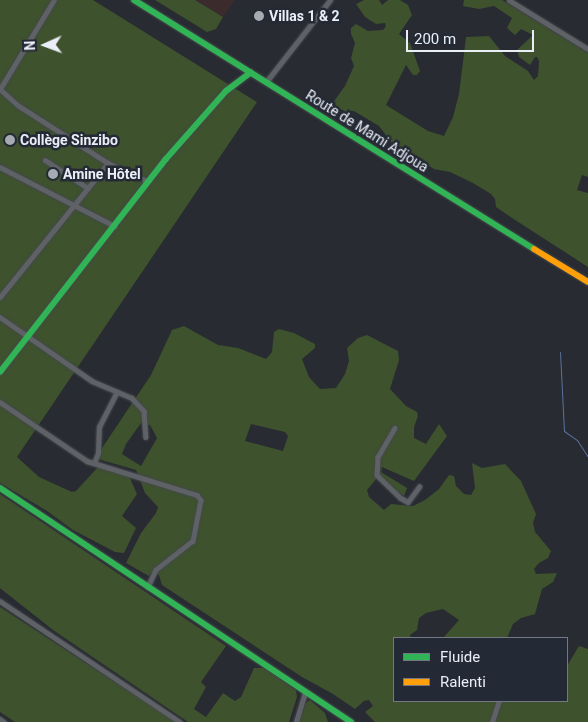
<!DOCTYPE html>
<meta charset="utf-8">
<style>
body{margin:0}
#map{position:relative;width:588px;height:722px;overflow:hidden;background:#282b31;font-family:Roboto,sans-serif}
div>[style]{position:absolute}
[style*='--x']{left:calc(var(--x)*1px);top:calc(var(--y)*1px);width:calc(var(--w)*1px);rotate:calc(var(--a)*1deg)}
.education>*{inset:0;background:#3c2b2d}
.green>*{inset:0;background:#3e522e}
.stream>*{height:1px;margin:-0.5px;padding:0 0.5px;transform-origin:0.5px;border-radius:0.5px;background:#5b709b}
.roads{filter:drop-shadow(0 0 1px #45484d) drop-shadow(0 0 1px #45484d)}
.street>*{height:4.5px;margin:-2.25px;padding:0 2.25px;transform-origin:2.25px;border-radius:2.25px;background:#5e6165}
.fast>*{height:6px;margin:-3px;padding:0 3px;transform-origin:3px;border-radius:3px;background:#30b455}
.slow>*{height:6px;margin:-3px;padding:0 3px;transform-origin:3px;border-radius:3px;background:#ff9f0a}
.dots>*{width:14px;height:14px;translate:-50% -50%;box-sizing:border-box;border:2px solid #242a35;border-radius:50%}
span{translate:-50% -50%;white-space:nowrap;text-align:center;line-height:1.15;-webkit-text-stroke:5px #242a35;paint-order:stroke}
.poi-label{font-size:14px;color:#eaeef6;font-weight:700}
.left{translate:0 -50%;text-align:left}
.street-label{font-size:14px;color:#eaeef6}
.legend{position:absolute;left:393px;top:637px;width:175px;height:65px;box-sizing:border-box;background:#242a35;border:1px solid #737882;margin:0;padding:6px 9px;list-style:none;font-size:15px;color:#eaeef6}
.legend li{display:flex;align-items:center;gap:10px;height:25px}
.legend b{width:25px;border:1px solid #737882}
.north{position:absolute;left:20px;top:20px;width:50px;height:50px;-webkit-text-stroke:4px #242a35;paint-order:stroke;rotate:268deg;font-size:14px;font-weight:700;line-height:20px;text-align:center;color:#eaeef6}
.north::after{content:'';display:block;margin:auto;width:18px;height:22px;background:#eaeef6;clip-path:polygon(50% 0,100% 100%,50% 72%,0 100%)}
.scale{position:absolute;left:406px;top:30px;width:128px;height:22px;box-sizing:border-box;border:2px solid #eaeef6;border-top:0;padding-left:6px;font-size:15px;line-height:18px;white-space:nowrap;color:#eaeef6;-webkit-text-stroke:4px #242a35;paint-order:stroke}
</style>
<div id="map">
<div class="education">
<div style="clip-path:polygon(195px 0,235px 0,223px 17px)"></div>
</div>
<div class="green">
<div style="clip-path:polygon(0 0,93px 0,257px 102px,17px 457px,39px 477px,72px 492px,76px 491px,98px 467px,129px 476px,137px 494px,122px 516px,136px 528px,124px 553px,115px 552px,73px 530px,47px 511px,0 483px)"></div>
<div style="clip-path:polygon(155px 0,195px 0,223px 17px,216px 29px,207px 32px)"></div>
<div style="clip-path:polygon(364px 0,379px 0,382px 5px,388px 0,400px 0,408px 5px,412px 15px,399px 34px,410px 43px,420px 71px,417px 75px,413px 75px,406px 65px,386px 105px,428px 131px,444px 136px,453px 117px,459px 94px,466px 37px,489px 36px,505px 56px,528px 71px,534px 80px,538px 76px,539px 61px,537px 57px,535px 57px,530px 65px,519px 57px,517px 50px,533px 35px,521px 29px,515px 35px,507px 28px,512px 18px,494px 6px,479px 9px,463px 6px,464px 0,502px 0,588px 53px,588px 177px,582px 175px,577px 190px,588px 193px,588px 267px,509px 216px,496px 207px,495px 199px,491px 194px,473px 183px,450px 172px,434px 169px,392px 143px,379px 126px,354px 111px,346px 112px,332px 104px,345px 86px,354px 66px,351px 58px,355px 43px,351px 34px,351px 28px,356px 24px,368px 31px,383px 30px,386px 26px,385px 23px,376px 24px,365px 17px,356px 4px)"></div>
<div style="clip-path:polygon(evenodd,184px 326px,218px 345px,238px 348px,266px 359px,272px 352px,274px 332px,279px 329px,294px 333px,315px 344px,315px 348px,302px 359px,309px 377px,320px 389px,336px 388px,345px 374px,349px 361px,347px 348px,358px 338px,367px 335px,398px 351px,399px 360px,390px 389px,406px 406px,417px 412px,418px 416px,414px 427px,414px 438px,426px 444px,439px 424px,447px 436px,414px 481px,382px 467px,381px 472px,407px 488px,404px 496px,377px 478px,367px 490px,369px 497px,384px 510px,391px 504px,413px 506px,425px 500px,439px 489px,449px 475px,454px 476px,456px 486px,464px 494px,471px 495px,475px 488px,472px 463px,482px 468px,505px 464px,521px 481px,536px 514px,533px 523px,535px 532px,551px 551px,548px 558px,539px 563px,534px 569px,536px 574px,557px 573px,553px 582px,542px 589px,535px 614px,521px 618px,513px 624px,507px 638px,443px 638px,459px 620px,443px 609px,426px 613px,419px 618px,417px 630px,410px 635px,411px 638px,394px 638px,394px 701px,567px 701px,567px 666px,579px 646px,588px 649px,588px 722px,375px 722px,365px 712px,373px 706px,369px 700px,364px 701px,355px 709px,333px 694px,302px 677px,162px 585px,159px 575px,152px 572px,149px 576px,126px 563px,141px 533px,156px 513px,158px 507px,145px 493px,136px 470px,98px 459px,102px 448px,151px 375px,172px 330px,184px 326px,141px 423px,150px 425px,157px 438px,141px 466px,122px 454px,126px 444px,141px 423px,184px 326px,251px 424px,285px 432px,288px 436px,283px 451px,245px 441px,251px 424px)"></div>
<div style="clip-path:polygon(0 494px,226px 646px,201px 682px,206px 687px,194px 709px,206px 717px,223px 693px,235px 701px,241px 697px,254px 668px,264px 668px,296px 690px,297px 697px,289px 722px,188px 722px,53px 630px,0 588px)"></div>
<div style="clip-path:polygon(0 607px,164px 714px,175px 722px,15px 722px,0 712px)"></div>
<div style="clip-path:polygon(310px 700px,325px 713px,328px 722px,299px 722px,306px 703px)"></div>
</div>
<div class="stream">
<div style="--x:560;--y:352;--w:79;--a:87.1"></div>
<div style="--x:564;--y:431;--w:16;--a:35"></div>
<div style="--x:577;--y:440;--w:20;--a:57"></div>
</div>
<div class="roads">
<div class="street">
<div style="--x:509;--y:0;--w:93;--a:31.8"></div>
<div style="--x:266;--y:82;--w:104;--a:-52"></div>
<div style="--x:0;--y:89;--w:25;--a:42"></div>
<div style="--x:19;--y:106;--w:106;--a:32.6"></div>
<div style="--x:108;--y:163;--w:43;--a:24.8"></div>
<div style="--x:0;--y:89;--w:104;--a:-58.8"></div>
<div style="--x:45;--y:160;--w:51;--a:33.1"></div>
<div style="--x:0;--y:167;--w:129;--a:27.2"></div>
<div style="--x:0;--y:297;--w:172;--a:-51.1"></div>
<div style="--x:0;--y:317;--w:112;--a:34.8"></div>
<div style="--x:92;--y:381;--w:43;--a:23"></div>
<div style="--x:132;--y:398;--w:18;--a:47"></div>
<div style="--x:144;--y:411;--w:26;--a:86"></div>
<div style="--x:0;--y:402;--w:105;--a:34.1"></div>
<div style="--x:87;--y:461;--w:115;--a:17.2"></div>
<div style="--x:197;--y:495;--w:6;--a:51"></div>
<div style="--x:201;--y:500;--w:42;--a:101"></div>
<div style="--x:193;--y:541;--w:47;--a:141.9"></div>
<div style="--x:156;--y:570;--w:19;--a:115"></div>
<div style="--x:395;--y:428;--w:34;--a:120"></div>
<div style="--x:378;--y:457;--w:18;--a:93"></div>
<div style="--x:377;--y:475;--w:33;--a:44"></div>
<div style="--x:401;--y:498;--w:8;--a:30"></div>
<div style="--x:408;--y:502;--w:19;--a:-54"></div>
<div style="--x:94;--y:463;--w:11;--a:-68"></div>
<div style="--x:98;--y:453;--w:26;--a:-88"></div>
<div style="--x:99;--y:427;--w:39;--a:-63"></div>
<div style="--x:0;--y:601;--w:217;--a:33.9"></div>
<div style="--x:0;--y:719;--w:5;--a:37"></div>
<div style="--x:296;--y:722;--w:31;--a:-73"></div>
<div style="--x:492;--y:722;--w:22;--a:-72"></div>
</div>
<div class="fast">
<div style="--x:134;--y:0;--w:471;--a:31.9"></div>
<div style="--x:0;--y:372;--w:269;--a:-52.1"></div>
<div style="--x:165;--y:160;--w:92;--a:-48.5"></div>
<div style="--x:226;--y:91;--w:31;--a:-37"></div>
<div style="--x:0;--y:488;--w:422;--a:33.7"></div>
</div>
<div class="slow">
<div style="--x:534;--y:249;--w:63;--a:31.4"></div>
</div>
</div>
<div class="dots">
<div style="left:259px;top:16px;background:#a6aab1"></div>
<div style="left:10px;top:140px;background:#a6aab1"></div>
<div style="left:53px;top:174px;background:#a6aab1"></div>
</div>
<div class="poi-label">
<span class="left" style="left:269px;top:16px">Villas 1 &amp; 2</span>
<span class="left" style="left:20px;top:140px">Collège Sinzibo</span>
<span class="left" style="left:63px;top:174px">Amine Hôtel</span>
</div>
<div class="street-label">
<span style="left:367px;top:131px;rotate:32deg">Route de Mami Adjoua</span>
</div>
<ul class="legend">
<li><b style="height:6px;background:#30b455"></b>Fluide</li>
<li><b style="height:6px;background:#ff9f0a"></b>Ralenti</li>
</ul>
<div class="north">N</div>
<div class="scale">200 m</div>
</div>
